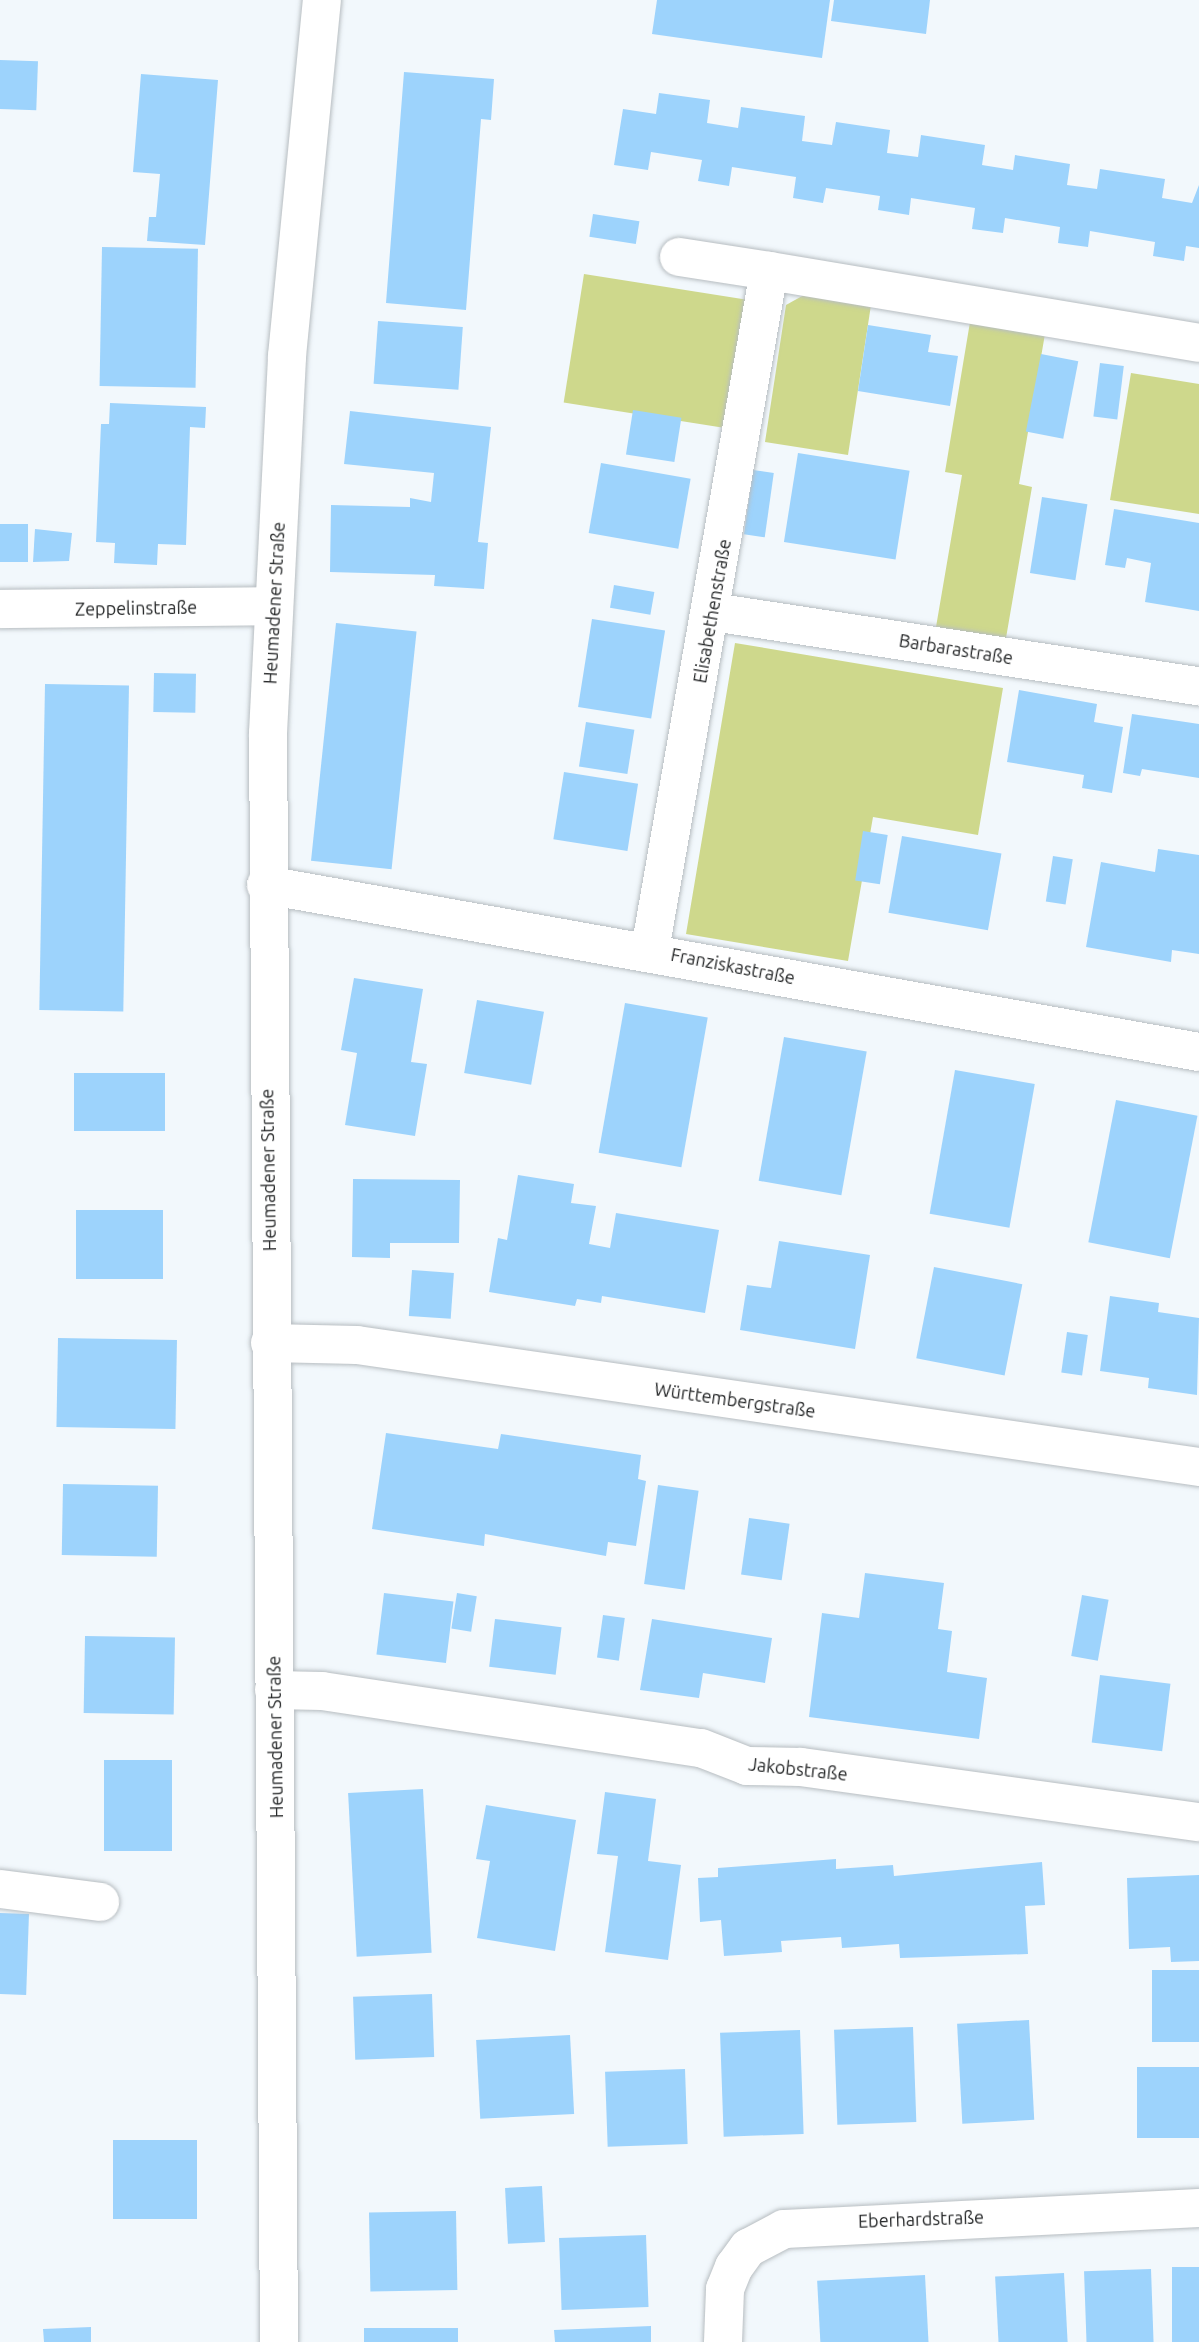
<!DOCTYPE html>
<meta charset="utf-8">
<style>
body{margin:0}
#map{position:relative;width:1199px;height:2342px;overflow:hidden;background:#f2f8fc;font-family:Ubuntu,sans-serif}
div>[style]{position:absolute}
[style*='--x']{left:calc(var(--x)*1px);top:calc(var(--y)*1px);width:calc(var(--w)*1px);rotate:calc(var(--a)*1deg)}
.green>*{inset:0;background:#ced88c;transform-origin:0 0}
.building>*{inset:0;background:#9dd3fc;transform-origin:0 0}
.roads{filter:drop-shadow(0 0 2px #b7bdc1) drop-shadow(0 0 2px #b7bdc1)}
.minor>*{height:38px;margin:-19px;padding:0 19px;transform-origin:19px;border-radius:19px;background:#fff}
.major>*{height:38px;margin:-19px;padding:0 19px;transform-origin:19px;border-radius:19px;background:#fff}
span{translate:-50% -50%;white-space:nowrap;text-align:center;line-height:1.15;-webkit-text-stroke:6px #fff;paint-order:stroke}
.street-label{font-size:18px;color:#262829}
</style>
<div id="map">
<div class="green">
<div style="left:584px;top:274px;width:165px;height:130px;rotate:9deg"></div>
<div style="clip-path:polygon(804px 295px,871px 305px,848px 455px,765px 442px,786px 305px)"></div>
<div style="clip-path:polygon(970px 322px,1045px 334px,1019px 484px,1032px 487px,1006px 638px,936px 627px,962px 475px,945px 472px)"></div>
<div style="clip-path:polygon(1131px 373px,1199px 384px,1199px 514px,1110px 500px)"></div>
<div style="clip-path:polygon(735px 643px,1003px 688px,978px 835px,873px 817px,848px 961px,686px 934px)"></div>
</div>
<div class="building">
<div style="clip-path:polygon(657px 0,830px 0,822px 58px,652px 34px)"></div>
<div style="clip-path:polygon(834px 0,930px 0,926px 34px,831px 21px)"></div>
<div style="left:0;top:60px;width:38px;height:49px;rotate:2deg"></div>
<div style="clip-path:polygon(404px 72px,494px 79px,491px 120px,481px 119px,466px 310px,386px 303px)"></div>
<div style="clip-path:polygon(141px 74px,218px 80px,205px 245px,147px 241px,149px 217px,156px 217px,160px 174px,133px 172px)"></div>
<div style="clip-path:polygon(659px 93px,710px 100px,707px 123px,738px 128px,741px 107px,805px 116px,802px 141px,832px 145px,836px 122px,890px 130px,887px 153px,918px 157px,921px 135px,985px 145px,982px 165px,1013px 170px,1015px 155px,1070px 164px,1067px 185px,1097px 189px,1100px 169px,1165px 179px,1162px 198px,1192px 203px,1199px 185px,1199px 248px,1186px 246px,1184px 261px,1153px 256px,1155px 242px,1090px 231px,1088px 247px,1058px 243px,1060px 227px,1005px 218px,1003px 233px,972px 229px,975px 208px,911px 198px,909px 215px,878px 210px,880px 196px,826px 188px,823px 203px,793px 198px,796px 177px,732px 167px,729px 186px,698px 181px,702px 160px,651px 152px,648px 170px,614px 165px,623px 109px,656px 114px)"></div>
<div style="left:593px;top:214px;width:47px;height:23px;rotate:9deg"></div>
<div style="left:102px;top:247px;width:96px;height:139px;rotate:1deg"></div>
<div style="left:378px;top:321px;width:85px;height:63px;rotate:4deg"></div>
<div style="clip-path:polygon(868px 325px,931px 335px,928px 352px,958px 356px,950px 406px,858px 391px)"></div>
<div style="left:1041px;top:354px;width:38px;height:79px;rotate:11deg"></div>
<div style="left:1100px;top:363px;width:24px;height:54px;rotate:7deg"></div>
<div style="clip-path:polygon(110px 403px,206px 407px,205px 428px,190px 427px,186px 545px,158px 544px,157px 565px,114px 563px,115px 543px,96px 542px,101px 424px,109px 424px)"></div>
<div style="left:633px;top:410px;width:49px;height:45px;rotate:9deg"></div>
<div style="clip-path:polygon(350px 411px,491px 427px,478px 542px,488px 543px,484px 589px,434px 586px,435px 575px,330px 572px,331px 505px,410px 507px,410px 498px,431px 502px,434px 473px,344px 464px)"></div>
<div style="left:798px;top:453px;width:113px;height:90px;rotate:9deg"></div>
<div style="left:601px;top:463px;width:91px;height:71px;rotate:10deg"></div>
<div style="left:753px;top:470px;width:21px;height:65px;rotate:8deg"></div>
<div style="left:1042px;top:497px;width:46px;height:77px;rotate:9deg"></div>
<div style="clip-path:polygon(1114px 509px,1199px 523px,1199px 611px,1145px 602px,1151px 563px,1127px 558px,1125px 568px,1105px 565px)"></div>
<div style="left:28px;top:524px;width:38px;height:28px;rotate:90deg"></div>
<div style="clip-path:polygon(35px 529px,72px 533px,69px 561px,33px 562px)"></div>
<div style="left:614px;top:585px;width:41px;height:23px;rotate:10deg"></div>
<div style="left:592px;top:619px;width:74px;height:89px;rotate:9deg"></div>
<div style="left:336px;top:623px;width:81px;height:239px;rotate:6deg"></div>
<div style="left:154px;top:673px;width:42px;height:39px;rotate:1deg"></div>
<div style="left:45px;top:684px;width:84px;height:326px;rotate:1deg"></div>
<div style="clip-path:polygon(1019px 690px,1097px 704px,1094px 722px,1123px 727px,1112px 793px,1082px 788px,1084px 775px,1007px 762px)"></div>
<div style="clip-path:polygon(1132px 714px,1199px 724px,1199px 778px,1142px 769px,1140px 776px,1123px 773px)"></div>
<div style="left:586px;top:722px;width:49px;height:45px;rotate:9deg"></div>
<div style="left:564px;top:772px;width:75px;height:68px;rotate:9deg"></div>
<div style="left:863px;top:831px;width:25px;height:50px;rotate:9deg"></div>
<div style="left:902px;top:836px;width:101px;height:78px;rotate:10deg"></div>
<div style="clip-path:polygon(1158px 849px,1199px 855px,1199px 954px,1172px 950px,1171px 962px,1086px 947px,1101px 862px,1155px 872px)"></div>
<div style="left:1053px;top:856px;width:20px;height:46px;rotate:9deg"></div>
<div style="clip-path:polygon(354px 978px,423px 989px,411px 1062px,427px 1064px,415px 1136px,345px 1125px,357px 1053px,341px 1050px)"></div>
<div style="left:477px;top:1000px;width:68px;height:74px;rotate:10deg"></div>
<div style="left:625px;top:1003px;width:84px;height:152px;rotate:10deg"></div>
<div style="left:784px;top:1037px;width:84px;height:146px;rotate:10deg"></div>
<div style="left:955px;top:1070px;width:81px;height:146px;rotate:10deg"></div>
<div style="left:165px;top:1073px;width:58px;height:91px;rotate:90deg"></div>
<div style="left:1116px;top:1100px;width:83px;height:145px;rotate:11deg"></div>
<div style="clip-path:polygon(518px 1175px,574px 1184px,571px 1203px,596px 1206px,589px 1244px,610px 1248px,616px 1213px,719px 1230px,705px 1313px,602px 1296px,601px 1303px,577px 1299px,575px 1306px,489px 1292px,498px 1238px,507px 1240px)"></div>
<div style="clip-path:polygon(353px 1179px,460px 1180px,459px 1243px,390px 1243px,390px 1258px,352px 1257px)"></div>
<div style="left:76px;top:1210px;width:87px;height:69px"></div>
<div style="clip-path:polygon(779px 1241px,870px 1255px,855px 1349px,740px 1330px,747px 1285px,771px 1288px)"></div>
<div style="left:934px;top:1267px;width:90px;height:93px;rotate:11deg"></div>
<div style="left:412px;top:1270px;width:42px;height:46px;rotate:4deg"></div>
<div style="clip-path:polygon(1110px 1296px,1159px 1303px,1158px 1312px,1199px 1318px,1197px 1395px,1148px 1388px,1149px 1378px,1100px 1371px)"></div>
<div style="left:1067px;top:1332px;width:21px;height:41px;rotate:8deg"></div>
<div style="left:58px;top:1338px;width:119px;height:89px;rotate:1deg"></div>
<div style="clip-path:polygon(386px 1433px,498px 1449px,501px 1434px,641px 1455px,638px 1479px,646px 1481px,636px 1546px,608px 1542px,606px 1556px,485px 1534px,484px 1546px,372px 1529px)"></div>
<div style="left:63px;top:1484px;width:95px;height:71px;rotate:1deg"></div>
<div style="left:658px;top:1485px;width:41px;height:100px;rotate:8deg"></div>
<div style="left:749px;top:1518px;width:41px;height:57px;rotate:8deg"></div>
<div style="clip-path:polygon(865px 1573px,944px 1583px,938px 1629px,952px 1631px,947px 1672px,987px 1678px,979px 1739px,809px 1717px,822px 1613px,859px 1618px)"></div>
<div style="left:384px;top:1593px;width:70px;height:62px;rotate:7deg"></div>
<div style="left:457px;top:1593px;width:20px;height:36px;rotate:9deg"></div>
<div style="left:1082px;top:1595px;width:27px;height:62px;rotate:10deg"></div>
<div style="left:603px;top:1615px;width:22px;height:43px;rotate:8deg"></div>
<div style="left:495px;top:1619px;width:67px;height:48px;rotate:7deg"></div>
<div style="clip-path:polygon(652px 1619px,772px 1638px,765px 1683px,703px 1673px,699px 1698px,640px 1690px)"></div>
<div style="left:85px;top:1636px;width:90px;height:77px;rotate:1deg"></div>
<div style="left:1100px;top:1675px;width:71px;height:68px;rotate:7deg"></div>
<div style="left:104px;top:1760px;width:68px;height:91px"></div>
<div style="left:423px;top:1789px;width:164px;height:75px;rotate:87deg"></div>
<div style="clip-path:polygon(605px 1792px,656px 1799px,648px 1861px,681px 1865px,668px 1960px,605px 1952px,618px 1856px,597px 1854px)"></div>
<div style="clip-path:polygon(486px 1805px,576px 1820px,555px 1951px,477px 1938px,490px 1861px,476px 1859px)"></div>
<div style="clip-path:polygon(836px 1859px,836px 1869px,893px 1865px,894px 1876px,1042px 1862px,1045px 1905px,1025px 1906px,1028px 1954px,900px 1958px,899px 1944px,842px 1948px,841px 1937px,781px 1941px,782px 1952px,724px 1956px,721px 1920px,700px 1922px,698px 1878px,718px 1877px,718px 1868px)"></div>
<div style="clip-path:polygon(1199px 1875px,1199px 1961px,1171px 1962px,1170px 1947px,1129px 1949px,1127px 1878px)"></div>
<div style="left:0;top:1913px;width:29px;height:81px;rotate:2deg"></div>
<div style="left:1199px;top:1970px;width:72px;height:47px;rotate:90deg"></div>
<div style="left:432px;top:1994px;width:63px;height:79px;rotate:88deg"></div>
<div style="left:1029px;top:2020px;width:100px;height:72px;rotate:87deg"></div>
<div style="left:913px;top:2027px;width:95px;height:79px;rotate:88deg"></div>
<div style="left:800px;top:2030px;width:104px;height:80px;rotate:88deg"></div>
<div style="left:570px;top:2035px;width:79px;height:94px;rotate:87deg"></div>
<div style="left:1199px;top:2067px;width:71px;height:62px;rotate:90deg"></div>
<div style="left:685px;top:2069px;width:75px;height:80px;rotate:88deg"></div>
<div style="left:197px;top:2140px;width:79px;height:84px;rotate:90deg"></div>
<div style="left:542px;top:2186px;width:56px;height:37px;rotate:87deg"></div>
<div style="left:456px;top:2211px;width:79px;height:87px;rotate:89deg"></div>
<div style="left:646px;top:2235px;width:72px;height:87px;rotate:88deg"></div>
<div style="left:1199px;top:2267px;width:75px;height:27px;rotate:90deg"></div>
<div style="left:1151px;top:2269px;width:73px;height:67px;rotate:88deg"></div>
<div style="left:1064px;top:2273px;width:69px;height:69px;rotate:87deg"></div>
<div style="left:925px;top:2275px;width:67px;height:108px;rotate:87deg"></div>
<div style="clip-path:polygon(651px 2326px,651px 2342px,555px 2342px,554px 2330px)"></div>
<div style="clip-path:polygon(91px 2327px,91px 2342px,44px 2342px,43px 2329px)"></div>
<div style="left:364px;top:2328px;width:94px;height:14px"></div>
</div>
<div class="roads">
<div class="minor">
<div style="--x:679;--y:257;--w:91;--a:8.8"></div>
<div style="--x:0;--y:609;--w:273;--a:-0.6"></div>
<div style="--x:713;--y:612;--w:492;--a:8.7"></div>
<div style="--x:266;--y:885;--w:948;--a:10.15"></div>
<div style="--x:650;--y:950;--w:689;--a:-80.06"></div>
<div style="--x:769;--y:271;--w:436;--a:9.5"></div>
<div style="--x:270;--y:1343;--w:87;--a:1.3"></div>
<div style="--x:357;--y:1345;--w:851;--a:8.24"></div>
<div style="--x:274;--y:1690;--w:48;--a:1.2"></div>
<div style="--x:322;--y:1691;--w:383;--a:8.6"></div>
<div style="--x:701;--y:1748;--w:49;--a:21.4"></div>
<div style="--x:747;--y:1766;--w:54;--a:1.1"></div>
<div style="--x:801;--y:1767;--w:402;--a:7.9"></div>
<div style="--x:0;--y:1889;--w:101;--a:7.4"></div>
<div style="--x:723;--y:2342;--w:53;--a:-87.8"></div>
<div style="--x:725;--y:2289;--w:24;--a:-68"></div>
<div style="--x:734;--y:2267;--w:24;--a:-54"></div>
<div style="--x:748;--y:2248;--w:41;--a:-27.8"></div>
<div style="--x:784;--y:2229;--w:416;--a:-2.9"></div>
</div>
<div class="major">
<div style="--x:279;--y:2342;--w:1609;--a:-90.39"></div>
<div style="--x:268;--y:733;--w:377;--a:-87.1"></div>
<div style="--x:287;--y:356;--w:358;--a:-84.4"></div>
</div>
</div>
<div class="street-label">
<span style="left:274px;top:603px;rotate:-87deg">Heumadener Straße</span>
<span style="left:136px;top:608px;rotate:-1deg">Zeppelinstraße</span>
<span style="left:712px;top:611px;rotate:-80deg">Elisabethenstraße</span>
<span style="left:956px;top:649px;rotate:9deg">Barbarastraße</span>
<span style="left:733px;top:966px;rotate:11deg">Franziskastraße</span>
<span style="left:268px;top:1170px;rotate:-91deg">Heumadener Straße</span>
<span style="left:735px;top:1400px;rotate:8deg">Württembergstraße</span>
<span style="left:275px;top:1737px;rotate:-91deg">Heumadener Straße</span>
<span style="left:798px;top:1769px;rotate:6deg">Jakobstraße</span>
<span style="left:921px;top:2219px;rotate:-2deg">Eberhardstraße</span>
</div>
</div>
